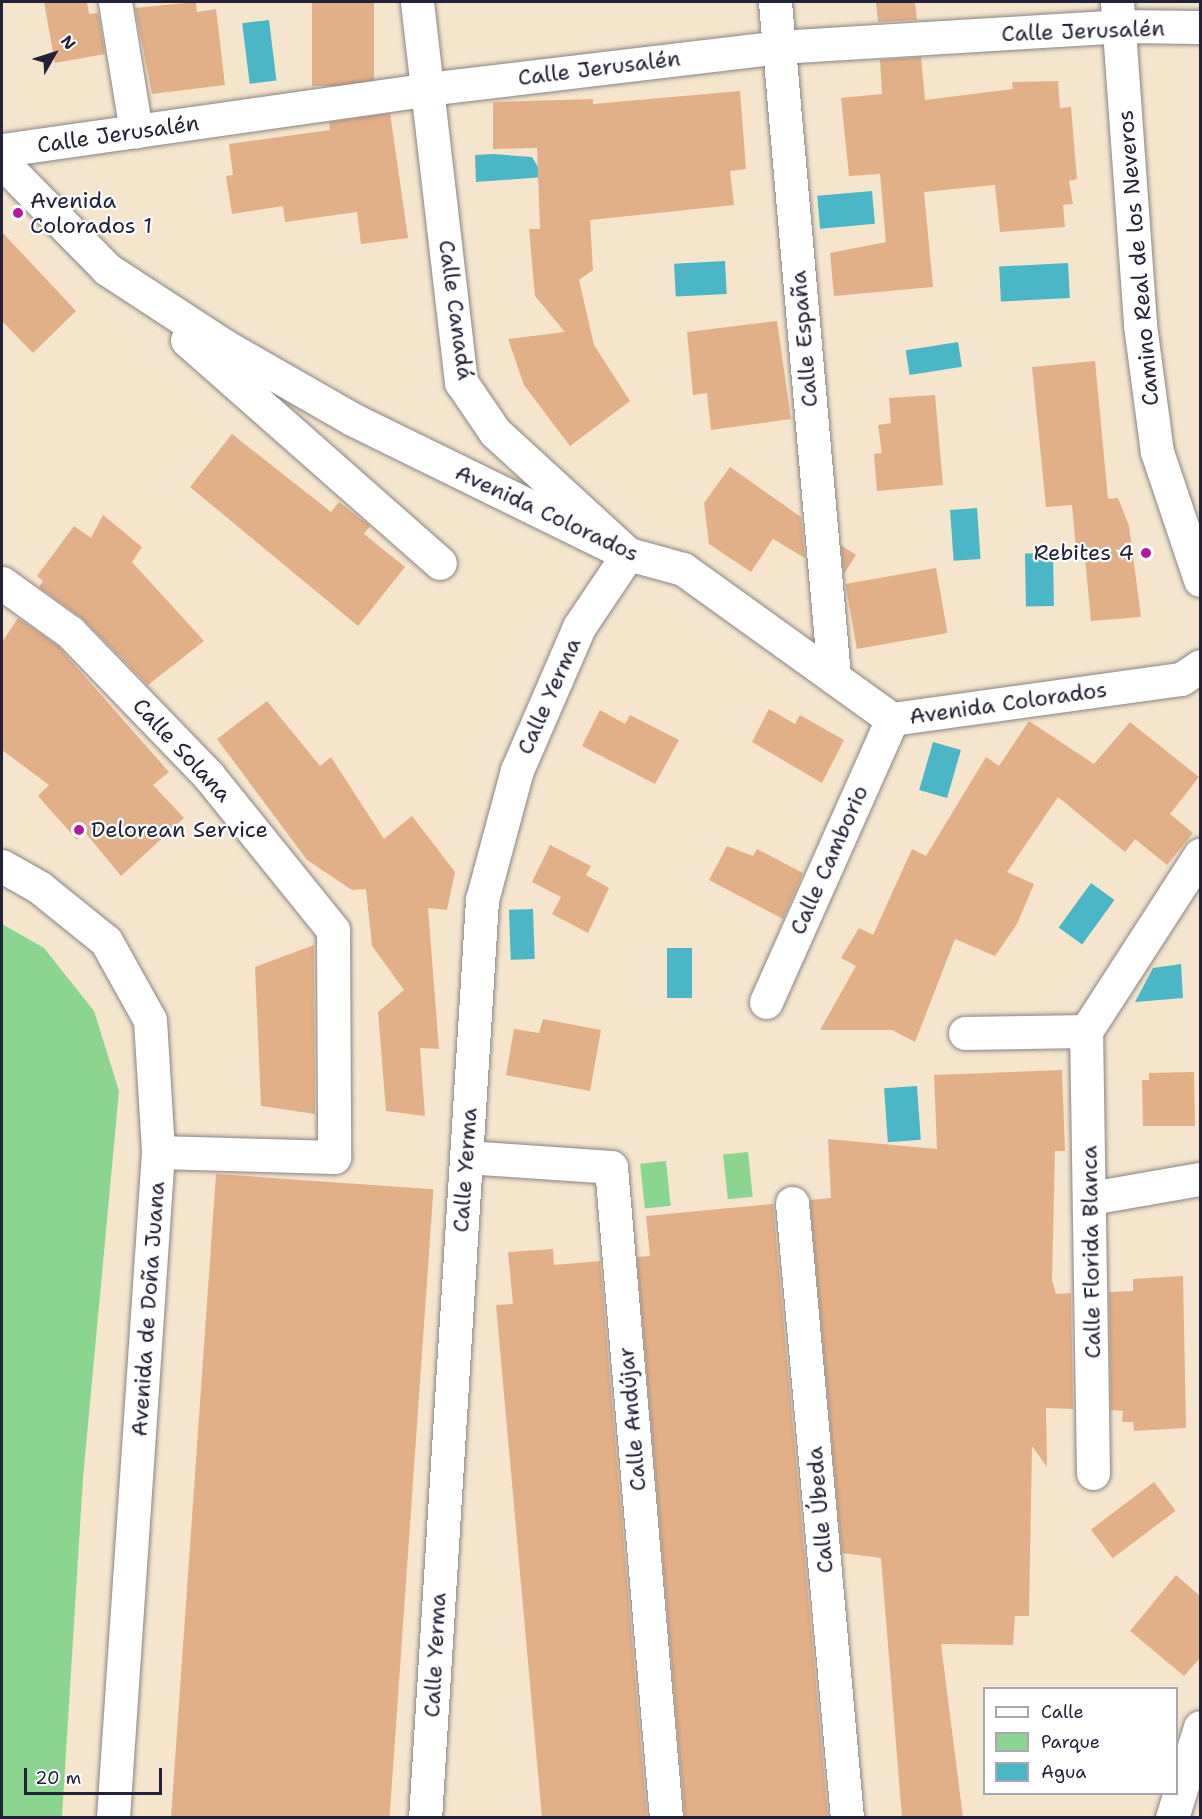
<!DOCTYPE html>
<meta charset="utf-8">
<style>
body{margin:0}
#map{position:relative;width:1202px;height:1819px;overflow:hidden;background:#f4e5cc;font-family:"Shantell Sans",sans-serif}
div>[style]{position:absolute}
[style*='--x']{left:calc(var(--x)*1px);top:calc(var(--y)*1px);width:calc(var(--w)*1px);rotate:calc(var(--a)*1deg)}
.green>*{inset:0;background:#8cd590;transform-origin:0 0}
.water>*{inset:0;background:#4ab6c6;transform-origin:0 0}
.building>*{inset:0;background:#e2b088;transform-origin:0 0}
.roads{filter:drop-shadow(0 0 2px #8b8484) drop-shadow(0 0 2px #8b8484)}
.minor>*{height:33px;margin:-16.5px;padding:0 16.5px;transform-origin:16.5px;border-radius:16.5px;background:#fff}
.dots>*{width:16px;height:16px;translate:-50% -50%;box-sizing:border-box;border:3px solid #fff;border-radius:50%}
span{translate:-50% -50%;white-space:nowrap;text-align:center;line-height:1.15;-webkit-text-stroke:4.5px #fff;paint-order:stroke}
.street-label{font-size:22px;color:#22223b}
.poi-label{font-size:22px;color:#22223b}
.left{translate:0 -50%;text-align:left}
.right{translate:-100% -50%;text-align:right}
.frame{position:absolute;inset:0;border:3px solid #22223b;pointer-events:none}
.legend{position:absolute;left:983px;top:1687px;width:195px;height:108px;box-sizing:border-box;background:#fff;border:2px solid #a7a7b1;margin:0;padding:8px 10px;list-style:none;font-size:18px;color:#22223b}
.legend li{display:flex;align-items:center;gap:12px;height:30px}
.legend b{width:30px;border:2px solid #a7a7b1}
.north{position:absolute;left:24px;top:24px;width:60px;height:60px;-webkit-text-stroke:4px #fff;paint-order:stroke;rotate:51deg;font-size:16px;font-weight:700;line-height:24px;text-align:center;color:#22223b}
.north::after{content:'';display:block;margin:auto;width:21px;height:27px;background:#22223b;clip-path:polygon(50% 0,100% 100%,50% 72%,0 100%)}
.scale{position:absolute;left:24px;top:1768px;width:138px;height:27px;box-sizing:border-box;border:3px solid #22223b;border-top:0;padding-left:8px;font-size:18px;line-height:21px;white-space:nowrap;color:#22223b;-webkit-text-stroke:4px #fff;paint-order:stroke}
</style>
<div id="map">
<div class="green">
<div style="clip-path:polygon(2px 924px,44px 948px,94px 1011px,119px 1091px,83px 1478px,62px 1817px,2px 1817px)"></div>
<div style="left:748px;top:1152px;width:45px;height:25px;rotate:84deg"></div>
<div style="left:666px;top:1161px;width:45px;height:26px;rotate:84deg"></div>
</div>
<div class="water">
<div style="left:269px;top:20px;width:61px;height:27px;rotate:83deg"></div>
<div style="clip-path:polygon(493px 154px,532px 157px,544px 177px,476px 182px,475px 155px)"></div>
<div style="left:872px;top:191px;width:33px;height:55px;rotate:85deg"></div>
<div style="left:725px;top:261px;width:33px;height:51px;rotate:87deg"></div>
<div style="left:1068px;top:263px;width:35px;height:69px;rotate:87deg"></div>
<div style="left:958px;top:342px;width:25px;height:53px;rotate:81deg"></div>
<div style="left:977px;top:508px;width:51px;height:27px;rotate:86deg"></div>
<div style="left:1053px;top:553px;width:53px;height:28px;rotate:89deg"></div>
<div style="left:933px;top:742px;width:29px;height:50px;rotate:16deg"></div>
<div style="left:1091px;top:883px;width:29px;height:55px;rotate:36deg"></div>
<div style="left:533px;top:909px;width:50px;height:24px;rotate:88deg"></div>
<div style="left:667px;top:948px;width:25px;height:50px"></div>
<div style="clip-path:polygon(1181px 964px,1183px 998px,1135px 1002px,1153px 968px)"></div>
<div style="left:917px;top:1086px;width:54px;height:33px;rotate:86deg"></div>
</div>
<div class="building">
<div style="clip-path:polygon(44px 2px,87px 2px,89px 14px,98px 13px,105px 54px,55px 63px)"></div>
<div style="clip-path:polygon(196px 2px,197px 12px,216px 9px,225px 85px,152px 94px,135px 8px)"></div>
<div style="left:312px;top:2px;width:62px;height:84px"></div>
<div style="clip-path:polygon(876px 2px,915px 2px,917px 20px,878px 22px)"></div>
<div style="clip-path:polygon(921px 57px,925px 100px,1013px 89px,1012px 82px,1058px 81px,1060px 108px,1071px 107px,1077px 179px,1069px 181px,1073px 204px,1063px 205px,1065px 227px,1000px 232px,995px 185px,924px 192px,933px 287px,834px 296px,830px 253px,886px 242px,880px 174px,849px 176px,841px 98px,882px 94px,880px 60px)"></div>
<div style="clip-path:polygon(740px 91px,746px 169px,730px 171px,734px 205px,590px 220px,593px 270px,579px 280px,594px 345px,630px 401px,570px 446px,524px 385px,508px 339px,565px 332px,535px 296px,529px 229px,540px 229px,537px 148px,493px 149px,493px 102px,593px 99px,593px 104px)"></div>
<div style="clip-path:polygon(390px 113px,408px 238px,361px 244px,357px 212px,285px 222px,283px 206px,232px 214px,226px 176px,233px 175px,229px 144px,330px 130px,329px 122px)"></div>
<div style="clip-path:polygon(2px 232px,76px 311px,33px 353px,2px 321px)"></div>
<div style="clip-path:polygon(777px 321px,791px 419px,711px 430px,707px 393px,693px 395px,687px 332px)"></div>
<div style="clip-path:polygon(1095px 361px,1108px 499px,1118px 498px,1129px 526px,1141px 617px,1091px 621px,1084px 548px,1076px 549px,1072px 505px,1046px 507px,1032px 367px)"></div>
<div style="clip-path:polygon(935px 395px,943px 485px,877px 491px,874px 454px,882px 453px,878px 425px,891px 423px,889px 398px)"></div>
<div style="clip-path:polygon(232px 434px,331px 512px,339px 502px,370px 526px,364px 534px,405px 567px,358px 626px,190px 487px)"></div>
<div style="clip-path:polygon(730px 467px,801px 517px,805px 558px,773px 539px,751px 572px,709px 544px,704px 503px)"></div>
<div style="clip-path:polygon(103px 515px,142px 547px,132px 562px,204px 641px,148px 685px,83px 619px,39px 587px,43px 581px,37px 576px,74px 526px,91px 538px)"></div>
<div style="clip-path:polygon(841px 545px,856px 555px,844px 574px)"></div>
<div style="left:936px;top:568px;width:66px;height:92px;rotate:80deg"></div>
<div style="clip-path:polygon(18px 618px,58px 646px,169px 772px,153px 785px,184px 818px,121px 876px,84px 831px,77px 840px,38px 796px,49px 785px,2px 750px,2px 642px)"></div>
<div style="clip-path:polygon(267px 701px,320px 766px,331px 757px,384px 839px,412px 816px,455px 872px,447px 910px,428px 908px,439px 1049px,420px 1048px,425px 1116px,386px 1111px,378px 1012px,404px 990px,372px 946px,366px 889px,352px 890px,307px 860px,217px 739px)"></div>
<div style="clip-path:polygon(769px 709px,795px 724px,800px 715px,844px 740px,822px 783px,752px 742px)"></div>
<div style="clip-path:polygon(600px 710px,625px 724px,630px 715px,679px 740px,655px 784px,582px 746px)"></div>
<div style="clip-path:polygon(1029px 721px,1094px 764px,1130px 722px,1199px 777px,1170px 814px,1193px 833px,1167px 865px,1135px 839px,1125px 852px,1058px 797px,1007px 872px,1034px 884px,1017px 924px,995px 956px,955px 939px,915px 1042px,892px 1030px,820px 1030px,856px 966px,841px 958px,859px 928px,873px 935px,912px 849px,926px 856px,986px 757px,999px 766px)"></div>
<div style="clip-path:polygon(550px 845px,591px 866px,586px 875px,609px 888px,588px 933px,552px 914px,561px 897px,532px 882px)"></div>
<div style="clip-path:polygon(727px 846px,753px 856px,757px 849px,803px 873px,783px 919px,709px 880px)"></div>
<div style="clip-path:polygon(314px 945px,315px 1114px,261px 1106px,255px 967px)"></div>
<div style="clip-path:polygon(543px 1019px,601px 1030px,590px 1091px,506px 1075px,514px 1029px,539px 1033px)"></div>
<div style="clip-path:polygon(1062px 1070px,1065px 1151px,1055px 1151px,1052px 1280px,1056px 1294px,1071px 1293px,1073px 1409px,1046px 1408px,1047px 1467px,1032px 1446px,1029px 1616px,1015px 1616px,1013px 1645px,941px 1644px,963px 1818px,902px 1818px,881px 1558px,842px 1553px,810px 1200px,831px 1198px,828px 1139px,937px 1149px,934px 1075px)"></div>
<div style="clip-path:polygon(1194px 1072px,1195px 1126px,1143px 1126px,1142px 1080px,1149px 1080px,1149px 1073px)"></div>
<div style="left:216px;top:1174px;width:218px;height:645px;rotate:4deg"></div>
<div style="clip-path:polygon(773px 1204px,828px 1818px,685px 1818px,637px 1257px,650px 1256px,646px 1216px)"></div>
<div style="clip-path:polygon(553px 1249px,554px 1265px,600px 1261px,647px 1818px,542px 1818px,496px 1305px,513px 1304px,508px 1252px)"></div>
<div style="clip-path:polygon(1183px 1276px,1186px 1428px,1134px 1431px,1133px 1422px,1122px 1422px,1123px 1411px,1111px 1410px,1109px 1292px,1133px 1291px,1133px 1279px)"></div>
<div style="left:1154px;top:1482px;width:36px;height:79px;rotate:53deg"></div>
<div style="clip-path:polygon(1176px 1575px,1200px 1596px,1200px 1658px,1184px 1676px,1130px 1631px)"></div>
</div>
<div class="roads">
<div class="minor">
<div style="--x:115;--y:2;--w:131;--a:80.8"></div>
<div style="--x:417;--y:2;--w:383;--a:83.4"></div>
<div style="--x:461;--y:382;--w:60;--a:55.8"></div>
<div style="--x:495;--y:432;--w:180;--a:42.5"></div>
<div style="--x:628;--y:554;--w:88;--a:123.9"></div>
<div style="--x:579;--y:627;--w:156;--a:113.4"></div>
<div style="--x:517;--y:770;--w:135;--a:105.1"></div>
<div style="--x:482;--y:900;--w:920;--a:93.55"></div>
<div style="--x:775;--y:2;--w:678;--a:85"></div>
<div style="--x:1117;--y:2;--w:324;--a:85.9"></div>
<div style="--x:1140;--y:325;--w:128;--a:82.4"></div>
<div style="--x:1157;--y:452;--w:135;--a:71.4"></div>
<div style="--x:2;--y:150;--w:430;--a:-8.1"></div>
<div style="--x:428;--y:89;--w:354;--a:-6.8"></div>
<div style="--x:779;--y:47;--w:341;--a:-3.5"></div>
<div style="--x:1119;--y:26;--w:81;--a:0.7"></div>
<div style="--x:2;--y:162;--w:150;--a:45.5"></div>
<div style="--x:107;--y:269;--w:139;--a:33.2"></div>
<div style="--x:223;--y:345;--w:149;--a:29.8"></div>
<div style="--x:352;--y:419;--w:307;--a:26.1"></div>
<div style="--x:628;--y:554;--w:57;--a:15.3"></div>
<div style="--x:683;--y:569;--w:257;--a:35.7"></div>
<div style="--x:892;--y:719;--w:292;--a:-7.9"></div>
<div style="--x:1181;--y:679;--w:23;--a:-34"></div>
<div style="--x:187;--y:340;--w:337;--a:41.4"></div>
<div style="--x:2;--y:583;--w:84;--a:35.8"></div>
<div style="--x:70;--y:632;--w:199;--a:46"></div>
<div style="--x:208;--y:775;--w:199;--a:51.1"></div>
<div style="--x:333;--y:930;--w:227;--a:89.7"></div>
<div style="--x:334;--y:1157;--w:176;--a:-178.4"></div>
<div style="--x:2;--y:866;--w:43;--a:29.6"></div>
<div style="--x:39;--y:887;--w:86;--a:38.9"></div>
<div style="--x:106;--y:941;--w:90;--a:60.9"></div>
<div style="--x:150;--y:1020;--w:132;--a:86.5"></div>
<div style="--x:158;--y:1152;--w:668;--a:93.87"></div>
<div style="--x:766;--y:1002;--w:310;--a:-66"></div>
<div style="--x:965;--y:1033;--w:121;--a:-0.9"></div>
<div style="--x:466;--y:1157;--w:145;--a:3.9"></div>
<div style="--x:611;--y:1167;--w:653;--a:85.17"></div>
<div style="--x:1091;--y:1198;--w:111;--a:-9.9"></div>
<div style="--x:792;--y:1203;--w:617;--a:84.89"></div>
<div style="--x:1093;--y:1473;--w:442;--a:-90.9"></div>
<div style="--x:1086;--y:1031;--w:210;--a:-57.1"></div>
<div style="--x:1172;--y:1818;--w:95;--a:-72.9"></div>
</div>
</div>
<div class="dots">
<div style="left:18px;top:213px;background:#b5179e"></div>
<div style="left:1146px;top:553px;background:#b5179e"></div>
<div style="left:79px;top:830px;background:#b5179e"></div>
</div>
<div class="street-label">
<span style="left:1083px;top:31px;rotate:-2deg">Calle Jerusalén</span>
<span style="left:599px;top:68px;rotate:-7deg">Calle Jerusalén</span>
<span style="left:118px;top:134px;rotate:-8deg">Calle Jerusalén</span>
<span style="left:1138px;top:258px;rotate:-95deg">Camino Real de los Neveros</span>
<span style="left:456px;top:310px;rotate:82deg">Calle Canadá</span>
<span style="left:804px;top:339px;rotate:-95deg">Calle España</span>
<span style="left:547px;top:513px;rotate:25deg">Avenida Colorados</span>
<span style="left:549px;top:696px;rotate:-66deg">Calle Yerma</span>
<span style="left:1008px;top:703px;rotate:-8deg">Avenida Colorados</span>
<span style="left:182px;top:750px;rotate:47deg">Calle Solana</span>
<span style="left:829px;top:860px;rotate:-66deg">Calle Camborio</span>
<span style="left:465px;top:1170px;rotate:-86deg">Calle Yerma</span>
<span style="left:1091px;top:1252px;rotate:-91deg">Calle Florida Blanca</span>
<span style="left:148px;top:1309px;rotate:-86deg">Avenida de Doña Juana</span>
<span style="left:632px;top:1419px;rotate:-95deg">Calle Andújar</span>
<span style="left:820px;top:1510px;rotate:-95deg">Calle Úbeda</span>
<span style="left:435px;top:1655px;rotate:-87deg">Calle Yerma</span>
</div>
<div class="poi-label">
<span class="left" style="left:30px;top:213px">Avenida<br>Colorados 1</span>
<span class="right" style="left:1134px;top:553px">Rebites 4</span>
<span class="left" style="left:91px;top:830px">Delorean Service</span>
</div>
<div class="frame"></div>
<ul class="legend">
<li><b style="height:8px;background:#fff"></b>Calle</li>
<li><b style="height:16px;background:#8cd590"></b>Parque</li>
<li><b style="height:16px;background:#4ab6c6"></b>Agua</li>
</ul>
<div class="north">N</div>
<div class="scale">20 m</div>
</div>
